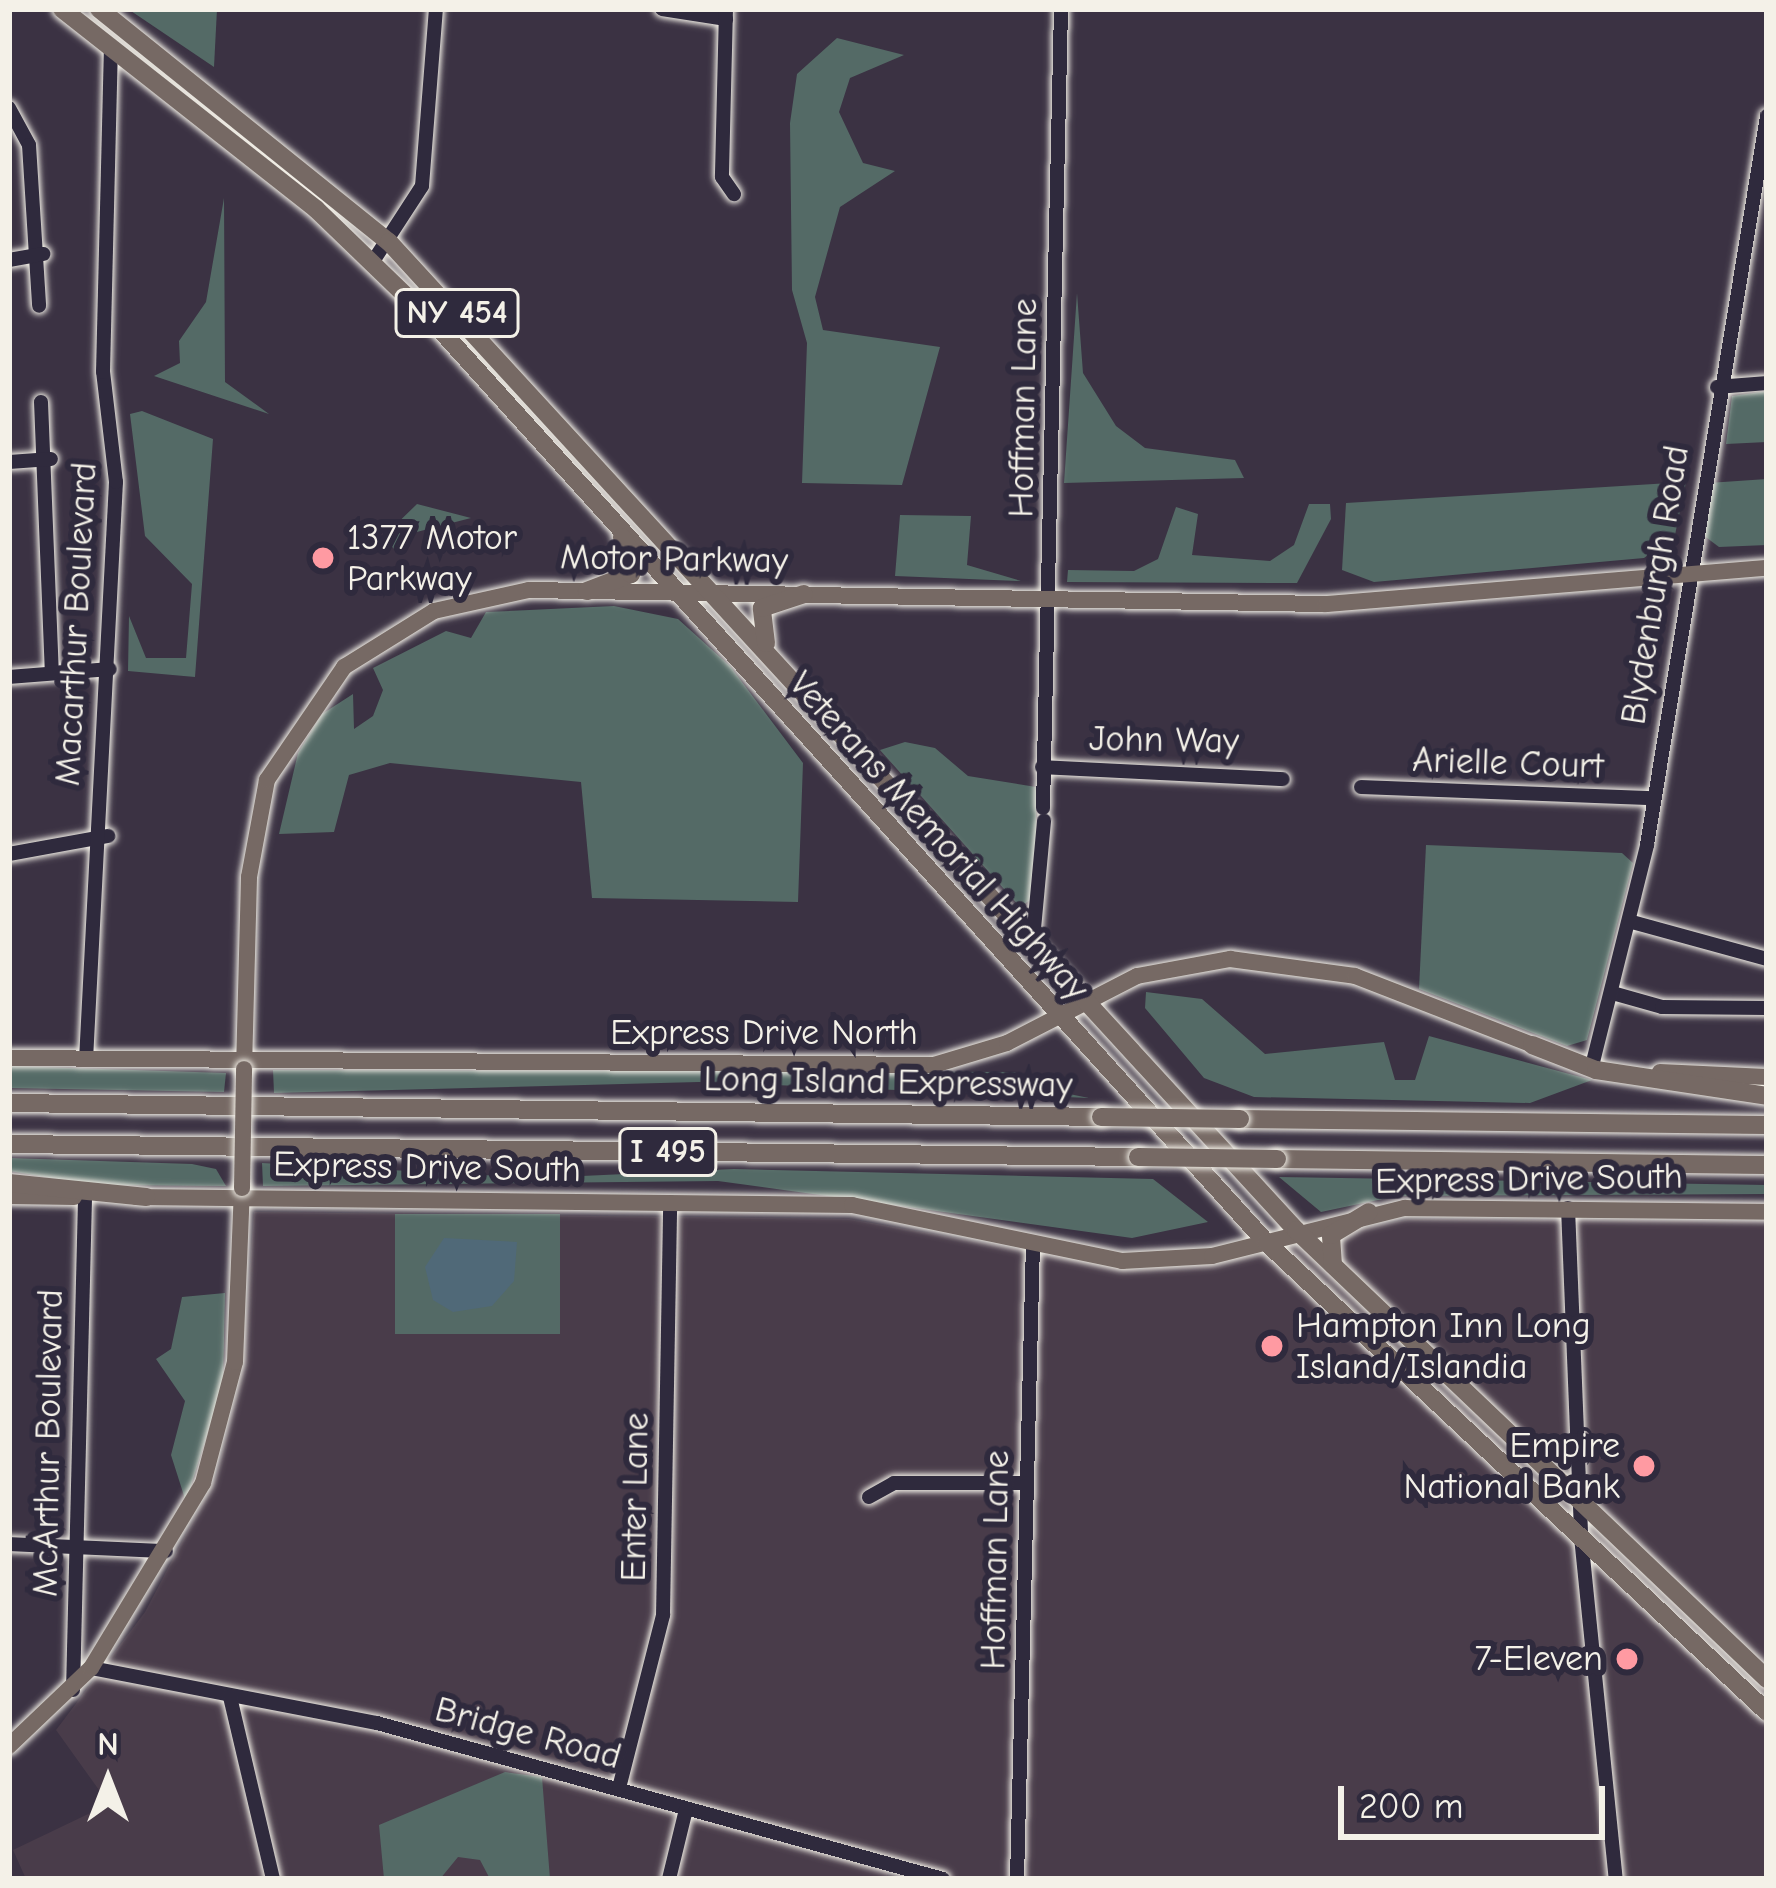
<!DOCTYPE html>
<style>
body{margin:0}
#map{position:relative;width:1776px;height:1888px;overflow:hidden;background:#3b3243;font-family:"Comic Neue",sans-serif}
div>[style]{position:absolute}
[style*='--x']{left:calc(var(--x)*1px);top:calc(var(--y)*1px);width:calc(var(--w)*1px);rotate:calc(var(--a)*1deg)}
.built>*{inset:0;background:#493c4a}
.green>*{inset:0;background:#546a66;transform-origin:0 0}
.water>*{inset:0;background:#506978}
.roads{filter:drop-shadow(0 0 3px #f4f1e8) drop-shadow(0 0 3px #f4f1e8)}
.minor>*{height:14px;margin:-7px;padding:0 7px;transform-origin:7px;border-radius:7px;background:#2f2a3d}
.major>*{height:16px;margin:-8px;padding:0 8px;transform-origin:8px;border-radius:8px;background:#766964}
.highway>*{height:18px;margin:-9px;padding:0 9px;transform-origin:9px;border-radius:9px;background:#766964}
.bridges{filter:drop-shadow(0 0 3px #f4f1e8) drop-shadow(0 0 3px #f4f1e8)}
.major-bridge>*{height:16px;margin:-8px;padding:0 8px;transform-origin:8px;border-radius:8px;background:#766964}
.highway-bridge>*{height:18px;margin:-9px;padding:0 9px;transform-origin:9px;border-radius:9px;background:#766964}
.dots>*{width:33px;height:33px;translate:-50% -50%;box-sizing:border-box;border:6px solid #2f2a3d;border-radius:50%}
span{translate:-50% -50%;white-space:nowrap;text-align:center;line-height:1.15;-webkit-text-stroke:12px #2f2a3d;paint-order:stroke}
.shield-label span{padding:3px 9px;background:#2f2a3d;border:3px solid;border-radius:9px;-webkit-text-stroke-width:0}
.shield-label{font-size:33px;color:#f4f1e8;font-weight:700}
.street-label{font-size:36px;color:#f4f1e8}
.poi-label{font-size:36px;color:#f4f1e8}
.left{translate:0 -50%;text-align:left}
.right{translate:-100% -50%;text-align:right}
.frame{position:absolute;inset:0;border:12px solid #f4f1e8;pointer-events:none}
.north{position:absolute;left:48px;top:1720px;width:120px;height:120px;-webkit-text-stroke:9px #2f2a3d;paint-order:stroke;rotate:0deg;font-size:33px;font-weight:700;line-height:48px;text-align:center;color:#f4f1e8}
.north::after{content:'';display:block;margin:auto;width:42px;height:54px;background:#f4f1e8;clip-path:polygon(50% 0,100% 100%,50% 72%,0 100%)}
.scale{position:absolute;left:1338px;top:1786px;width:267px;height:54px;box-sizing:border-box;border:6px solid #f4f1e8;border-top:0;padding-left:15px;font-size:36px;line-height:42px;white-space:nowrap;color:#f4f1e8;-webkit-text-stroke:9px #2f2a3d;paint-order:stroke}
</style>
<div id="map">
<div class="built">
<div style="clip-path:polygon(254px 1212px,849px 1219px,1139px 1270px,1410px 1219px,1767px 1221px,1767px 1879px,935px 1879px,888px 1866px,887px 1879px,26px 1879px,13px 1850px,109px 1804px,56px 1730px,145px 1612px,216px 1477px,242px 1371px)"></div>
</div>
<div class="green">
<div style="clip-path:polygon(128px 9px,217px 9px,214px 67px)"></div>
<div style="clip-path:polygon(837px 38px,904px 55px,850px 78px,839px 112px,863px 163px,895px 171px,840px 207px,815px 297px,823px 330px,940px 347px,902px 485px,802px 483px,807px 343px,792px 290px,790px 123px,797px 74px)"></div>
<div style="clip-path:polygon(224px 198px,225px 382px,269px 414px,154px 376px,180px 363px,179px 341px,206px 302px)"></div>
<div style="clip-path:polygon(1077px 293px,1083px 373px,1116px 426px,1145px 448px,1235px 460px,1244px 478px,1064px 483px)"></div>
<div style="clip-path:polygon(1767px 391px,1767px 442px,1726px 444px,1732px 396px)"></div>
<div style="clip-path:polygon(142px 411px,213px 439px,195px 677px,128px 671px,129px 616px,146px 658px,186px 658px,192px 584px,145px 536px,130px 414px)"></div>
<div style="clip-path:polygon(1767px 479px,1767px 545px,1719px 547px,1703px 535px,1708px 483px)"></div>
<div style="clip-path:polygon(1686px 482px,1675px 535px,1644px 558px,1374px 582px,1342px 570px,1346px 503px)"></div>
<div style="clip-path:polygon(417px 504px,471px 518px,405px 535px,396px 551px,383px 537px)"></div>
<div style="clip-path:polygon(1309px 504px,1330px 504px,1331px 519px,1297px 583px,1067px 582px,1068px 570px,1134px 571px,1158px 559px,1176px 507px,1198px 514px,1192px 555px,1270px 561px,1294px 545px)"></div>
<div style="clip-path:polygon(900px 515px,971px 516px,967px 565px,1021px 581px,895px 576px)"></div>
<div style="clip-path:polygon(614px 606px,678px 619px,730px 666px,803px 763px,798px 902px,592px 898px,581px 782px,390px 763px,349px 775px,334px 832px,279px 834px,298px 753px,322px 714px,353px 694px,354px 729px,373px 716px,383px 690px,373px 668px,446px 631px,471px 638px,486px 612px)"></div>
<div style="clip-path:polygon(905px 742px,935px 748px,968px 776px,1036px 787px,1036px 896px,1020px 907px,880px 750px)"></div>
<div style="clip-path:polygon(1426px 845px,1622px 853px,1633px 863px,1587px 1040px,1567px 1046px,1419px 989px)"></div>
<div style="clip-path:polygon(1146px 992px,1202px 999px,1265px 1054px,1384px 1042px,1395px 1080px,1415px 1080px,1429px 1036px,1592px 1080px,1530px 1103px,1254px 1097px,1204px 1078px,1145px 1008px)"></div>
<div style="clip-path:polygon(9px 1066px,226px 1073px,224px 1092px,9px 1088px)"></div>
<div style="clip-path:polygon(273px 1070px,1015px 1072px,1025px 1085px,1089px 1098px,699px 1082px,274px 1093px)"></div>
<div style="clip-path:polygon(9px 1158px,192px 1164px,216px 1169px,226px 1186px,94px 1185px,9px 1171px)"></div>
<div style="clip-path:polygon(262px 1163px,538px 1178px,734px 1169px,1153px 1179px,1208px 1222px,1132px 1238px,718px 1181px,263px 1186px)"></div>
<div style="clip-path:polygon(1279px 1177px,1767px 1185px,1767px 1194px,1397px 1196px,1321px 1212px)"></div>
<div style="left:395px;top:1214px;width:165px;height:120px"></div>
<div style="clip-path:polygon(225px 1293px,223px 1383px,186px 1502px,171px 1455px,185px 1401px,156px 1359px,171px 1349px,182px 1297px)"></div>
<div style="clip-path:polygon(505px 1772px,542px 1777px,550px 1879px,490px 1879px,480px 1860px,458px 1857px,440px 1879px,384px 1879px,379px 1825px)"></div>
</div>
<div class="water">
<div style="clip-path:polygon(444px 1238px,517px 1242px,514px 1281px,492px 1306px,453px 1312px,433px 1300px,425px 1267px)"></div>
</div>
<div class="roads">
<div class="minor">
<div style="--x:662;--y:9;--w:65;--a:8.9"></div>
<div style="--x:726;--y:9;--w:168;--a:91.4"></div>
<div style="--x:722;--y:177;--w:21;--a:55"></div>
<div style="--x:9;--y:108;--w:42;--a:61.6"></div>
<div style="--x:29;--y:145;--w:161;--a:86.4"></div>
<div style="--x:9;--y:260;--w:35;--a:-10"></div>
<div style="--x:372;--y:263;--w:92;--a:-57"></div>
<div style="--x:422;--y:186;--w:178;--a:-85.5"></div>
<div style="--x:1717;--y:387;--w:50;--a:-4.6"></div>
<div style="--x:41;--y:402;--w:270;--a:87.7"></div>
<div style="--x:9;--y:462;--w:42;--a:-4.1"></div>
<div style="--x:9;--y:677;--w:101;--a:-4.5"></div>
<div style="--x:1042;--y:767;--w:241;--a:2.9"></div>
<div style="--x:1361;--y:787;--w:292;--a:2.2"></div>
<div style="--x:1043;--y:808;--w:799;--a:-88.71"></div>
<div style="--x:9;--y:854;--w:101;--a:-10.3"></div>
<div style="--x:1632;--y:922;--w:140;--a:15.3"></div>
<div style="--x:1033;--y:940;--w:120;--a:-84.7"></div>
<div style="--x:1616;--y:994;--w:48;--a:15.8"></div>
<div style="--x:1662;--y:1007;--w:105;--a:0.5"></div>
<div style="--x:86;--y:1060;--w:579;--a:-87.03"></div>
<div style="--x:116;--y:482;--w:111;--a:-96.7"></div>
<div style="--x:103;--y:372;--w:322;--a:-88.6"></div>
<div style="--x:1593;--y:1062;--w:224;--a:-76"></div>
<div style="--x:1647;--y:845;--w:739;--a:-80.65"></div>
<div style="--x:1568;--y:1208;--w:329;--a:87.7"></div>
<div style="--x:1581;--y:1537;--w:344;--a:84.2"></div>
<div style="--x:869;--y:1497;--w:29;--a:-29"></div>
<div style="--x:894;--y:1483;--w:132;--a:0"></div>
<div style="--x:9;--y:1544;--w:157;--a:2.6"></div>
<div style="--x:91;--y:1668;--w:291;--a:10.9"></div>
<div style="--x:377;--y:1723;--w:587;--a:15.41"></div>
<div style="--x:73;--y:1690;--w:493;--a:-88.6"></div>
<div style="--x:230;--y:1697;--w:187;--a:76.7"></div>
<div style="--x:619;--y:1788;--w:179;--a:-75.7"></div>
<div style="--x:663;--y:1615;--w:413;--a:-89"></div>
<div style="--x:669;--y:1879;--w:72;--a:-76.3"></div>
<div style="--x:1017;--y:1879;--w:636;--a:-88.56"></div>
</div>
<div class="major">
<div style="--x:9;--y:1058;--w:925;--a:0.43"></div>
<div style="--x:934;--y:1065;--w:76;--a:-16.8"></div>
<div style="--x:1007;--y:1043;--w:146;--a:-27.3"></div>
<div style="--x:1137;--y:976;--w:95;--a:-10.4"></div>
<div style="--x:1230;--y:959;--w:126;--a:7.7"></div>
<div style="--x:1355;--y:976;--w:199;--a:21.2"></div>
<div style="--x:244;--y:1069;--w:192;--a:-88.5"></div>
<div style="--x:249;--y:877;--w:99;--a:-79.5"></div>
<div style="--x:267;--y:780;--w:137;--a:-55.7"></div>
<div style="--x:344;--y:667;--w:106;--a:-31.9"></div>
<div style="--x:434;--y:611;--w:97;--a:-12.5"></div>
<div style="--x:529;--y:590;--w:797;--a:1.01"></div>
<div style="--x:1326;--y:604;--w:442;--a:-4.7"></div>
<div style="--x:1660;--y:1072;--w:107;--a:2.7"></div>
<div style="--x:9;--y:1196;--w:65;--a:0.9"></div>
<div style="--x:136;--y:1197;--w:716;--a:0.64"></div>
<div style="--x:852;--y:1205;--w:276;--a:11.7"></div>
<div style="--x:1122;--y:1261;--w:90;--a:-3.2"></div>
<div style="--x:1212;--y:1256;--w:199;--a:-14"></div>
<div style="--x:1405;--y:1208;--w:362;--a:0.6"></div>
<div style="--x:9;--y:1746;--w:113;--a:-43.6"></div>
<div style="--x:91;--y:1668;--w:216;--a:-58.8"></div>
<div style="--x:203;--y:1483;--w:125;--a:-75.2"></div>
<div style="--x:235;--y:1362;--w:173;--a:-87.7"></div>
</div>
<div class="highway">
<div style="--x:62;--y:9;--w:323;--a:38.2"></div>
<div style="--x:316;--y:209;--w:165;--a:44"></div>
<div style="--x:435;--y:324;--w:1238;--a:47.85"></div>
<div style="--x:1266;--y:1242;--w:687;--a:43.17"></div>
<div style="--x:99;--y:9;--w:372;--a:38.8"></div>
<div style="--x:389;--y:242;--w:1341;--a:47.45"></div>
<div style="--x:1296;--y:1230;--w:651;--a:43.63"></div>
<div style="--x:587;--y:591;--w:47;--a:-21.1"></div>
<div style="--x:631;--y:574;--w:17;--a:-73"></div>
<div style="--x:636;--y:558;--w:25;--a:-124"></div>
<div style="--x:766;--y:643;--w:35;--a:-97"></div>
<div style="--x:762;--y:608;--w:44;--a:-18.4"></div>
<div style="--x:1532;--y:1045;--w:69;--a:21.3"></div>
<div style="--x:1596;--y:1070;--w:173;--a:8.6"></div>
<div style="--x:9;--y:1103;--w:1092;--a:0.73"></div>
<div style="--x:1240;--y:1119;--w:527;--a:0.65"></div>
<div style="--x:9;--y:1144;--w:1129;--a:0.66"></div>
<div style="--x:1277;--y:1159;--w:490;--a:0.7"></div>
<div style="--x:9;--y:1183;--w:138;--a:5.8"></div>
<div style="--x:1333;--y:1265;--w:30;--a:-94"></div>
<div style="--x:1331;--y:1235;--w:44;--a:-31.2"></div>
</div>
</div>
<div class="bridges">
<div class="major-bridge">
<div style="--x:242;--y:1188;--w:119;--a:-89"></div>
</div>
<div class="highway-bridge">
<div style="--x:1101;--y:1117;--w:139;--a:0.8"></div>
<div style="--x:1138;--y:1157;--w:139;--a:0.8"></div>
</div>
</div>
<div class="dots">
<div style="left:323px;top:558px;background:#ff9aa2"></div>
<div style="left:1272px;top:1346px;background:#ff9aa2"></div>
<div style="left:1644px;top:1466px;background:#ff9aa2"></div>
<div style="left:1627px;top:1659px;background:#ff9aa2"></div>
</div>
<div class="shield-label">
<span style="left:457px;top:313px">NY 454</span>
<span style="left:668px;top:1152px">I 495</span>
</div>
<div class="street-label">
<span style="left:1023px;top:408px;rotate:-89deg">Hoffman Lane</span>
<span style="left:674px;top:559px;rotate:1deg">Motor Parkway</span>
<span style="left:1655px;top:585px;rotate:-81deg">Blydenburgh Road</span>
<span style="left:76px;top:624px;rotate:-87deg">Macarthur Boulevard</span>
<span style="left:1164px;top:740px;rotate:1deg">John Way</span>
<span style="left:1508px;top:763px;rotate:2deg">Arielle Court</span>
<span style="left:939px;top:836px;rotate:48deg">Veterans Memorial Highway</span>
<span style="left:764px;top:1033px">Express Drive North</span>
<span style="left:888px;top:1082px;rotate:1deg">Long Island Expressway</span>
<span style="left:427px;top:1167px;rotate:1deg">Express Drive South</span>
<span style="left:1529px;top:1179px;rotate:-1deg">Express Drive South</span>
<span style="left:48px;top:1443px;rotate:-89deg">McArthur Boulevard</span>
<span style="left:635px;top:1497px;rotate:-89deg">Enter Lane</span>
<span style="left:995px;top:1560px;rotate:-89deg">Hoffman Lane</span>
<span style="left:528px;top:1733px;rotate:15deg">Bridge Road</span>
</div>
<div class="poi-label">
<span class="left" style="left:347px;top:558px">1377 Motor<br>Parkway</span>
<span class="left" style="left:1296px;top:1346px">Hampton Inn Long<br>Island/Islandia</span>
<span class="right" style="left:1620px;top:1466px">Empire<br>National Bank</span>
<span class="right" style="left:1603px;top:1659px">7-Eleven</span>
</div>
<div class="frame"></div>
<div class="north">N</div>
<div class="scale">200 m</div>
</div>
